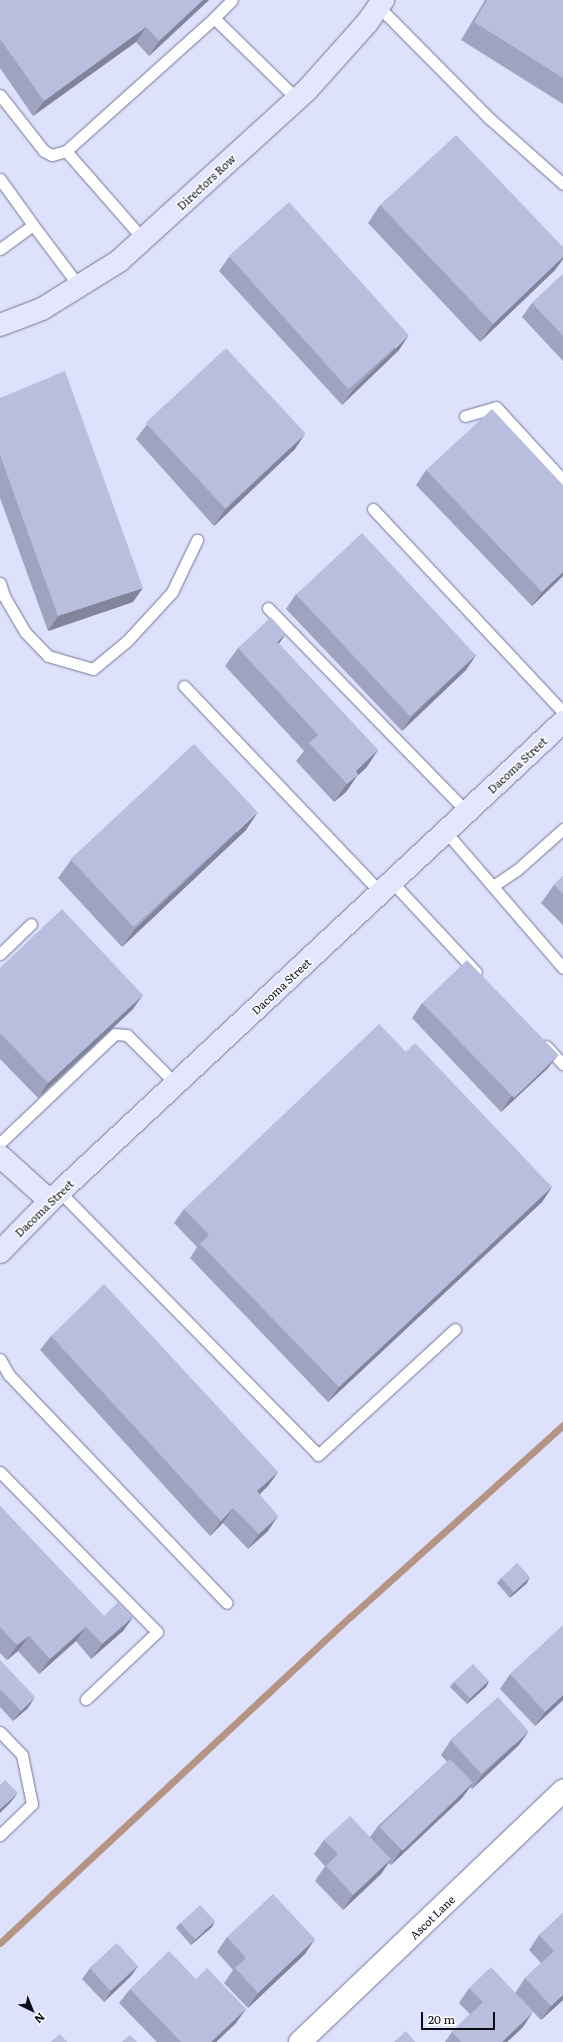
<!DOCTYPE html>
<style>
body{margin:0}
#map{position:relative;width:563px;height:2042px;overflow:hidden;background:#dee1fc;font-family:Literata,serif}
div>[style]{position:absolute}
[style*='--x']{left:calc(var(--x)*1px);top:calc(var(--y)*1px);width:calc(var(--w)*1px);rotate:calc(var(--a)*1deg)}
.stream>*{height:7px;margin:-3.5px;padding:0 3.5px;transform-origin:3.5px;border-radius:3.5px;background:#b59483}
.roads{filter:drop-shadow(0 0 1px #727593) drop-shadow(0 0 1px #727593)}
.lane>*{height:11px;margin:-5.5px;padding:0 5.5px;transform-origin:5.5px;border-radius:5.5px;background:#fff}
.street>*{height:22px;margin:-11px;padding:0 11px;transform-origin:11px;border-radius:11px;background:#fff}
.secondary>*{height:22px;margin:-11px;padding:0 11px;transform-origin:11px;border-radius:11px;background:#e4e6fe}
.wall>*{inset:0;background:#9fa3bf}
.shaded-wall>*{inset:0;background:#82849b}
.building>*{inset:0;background:#b9bdde;transform-origin:0 0}
span{translate:-50% -50%;white-space:nowrap;text-align:center;line-height:1.15;-webkit-text-stroke:3px #fff;paint-order:stroke}
.street-label{font-size:11px;color:#0a0b16}
.north{position:absolute;left:12px;top:1990px;width:40px;height:40px;-webkit-text-stroke:3px #fff;paint-order:stroke;rotate:137deg;font-size:11px;font-weight:700;line-height:16px;text-align:center;color:#0a0b16}
.north::after{content:'';display:block;margin:auto;width:14px;height:18px;background:#0a0b16;clip-path:polygon(50% 0,100% 100%,50% 72%,0 100%)}
.scale{position:absolute;left:421px;top:2012px;width:74px;height:18px;box-sizing:border-box;border:2px solid #0a0b16;border-top:0;padding-left:5px;font-size:12px;line-height:14px;white-space:nowrap;color:#0a0b16;-webkit-text-stroke:3px #fff;paint-order:stroke}
</style>
<div id="map">
<div class="stream">
<div style="--x:0;--y:1943;--w:478;--a:-43"></div>
<div style="--x:350;--y:1617;--w:287;--a:-42"></div>
</div>
<div class="roads">
<div class="lane">
<div style="--x:378;--y:6;--w:158;--a:45.3"></div>
<div style="--x:489;--y:118;--w:99;--a:41.7"></div>
<div style="--x:214;--y:18;--w:25;--a:-45"></div>
<div style="--x:0;--y:95;--w:71;--a:51.8"></div>
<div style="--x:44;--y:151;--w:9;--a:27"></div>
<div style="--x:52;--y:155;--w:15;--a:-16"></div>
<div style="--x:0;--y:179;--w:57;--a:54.3"></div>
<div style="--x:143;--y:239;--w:117;--a:-131.2"></div>
<div style="--x:66;--y:151;--w:199;--a:-41.9"></div>
<div style="--x:214;--y:18;--w:116;--a:44.3"></div>
<div style="--x:0;--y:249;--w:41;--a:-36"></div>
<div style="--x:33;--y:225;--w:76;--a:53"></div>
<div style="--x:465;--y:416;--w:32;--a:-16"></div>
<div style="--x:496;--y:407;--w:99;--a:47.5"></div>
<div style="--x:373;--y:509;--w:278;--a:46.9"></div>
<div style="--x:0;--y:583;--w:14;--a:73"></div>
<div style="--x:4;--y:596;--w:42;--a:59.7"></div>
<div style="--x:25;--y:632;--w:33;--a:46"></div>
<div style="--x:48;--y:656;--w:47;--a:16.1"></div>
<div style="--x:93;--y:669;--w:44;--a:-39.5"></div>
<div style="--x:127;--y:641;--w:67;--a:-47.4"></div>
<div style="--x:172;--y:592;--w:58;--a:-64.3"></div>
<div style="--x:268;--y:608;--w:285;--a:45.7"></div>
<div style="--x:184;--y:686;--w:286;--a:46.4"></div>
<div style="--x:446;--y:832;--w:179;--a:49.3"></div>
<div style="--x:392;--y:882;--w:123;--a:47"></div>
<div style="--x:493;--y:886;--w:29;--a:-34"></div>
<div style="--x:517;--y:870;--w:62;--a:-41.7"></div>
<div style="--x:0;--y:954;--w:43;--a:-44.1"></div>
<div style="--x:546;--y:1046;--w:25;--a:47"></div>
<div style="--x:0;--y:1143;--w:158;--a:-43.5"></div>
<div style="--x:115;--y:1034;--w:12;--a:5"></div>
<div style="--x:127;--y:1035;--w:69;--a:45"></div>
<div style="--x:60;--y:1192;--w:368;--a:45.5"></div>
<div style="--x:318;--y:1455;--w:186;--a:-42.6"></div>
<div style="--x:0;--y:1359;--w:18;--a:61"></div>
<div style="--x:9;--y:1375;--w:315;--a:46.3"></div>
<div style="--x:0;--y:1472;--w:224;--a:45.5"></div>
<div style="--x:157;--y:1632;--w:98;--a:136.7"></div>
<div style="--x:0;--y:1732;--w:32;--a:46"></div>
<div style="--x:22;--y:1755;--w:50;--a:78.5"></div>
<div style="--x:32;--y:1804;--w:45;--a:135.9"></div>
</div>
<div class="street">
<div style="--x:300;--y:2042;--w:364;--a:-43.7"></div>
</div>
<div class="secondary">
<div style="--x:0;--y:325;--w:45;--a:-20.9"></div>
<div style="--x:42;--y:309;--w:91;--a:-31.9"></div>
<div style="--x:119;--y:261;--w:254;--a:-42.3"></div>
<div style="--x:307;--y:90;--w:90;--a:-48.2"></div>
<div style="--x:367;--y:23;--w:28;--a:-55"></div>
<div style="--x:0;--y:1156;--w:67;--a:42"></div>
<div style="--x:0;--y:1252;--w:71;--a:-45.6"></div>
<div style="--x:50;--y:1201;--w:702;--a:-43.04"></div>
</div>
</div>
<div class="wall">
<div style="clip-path:polygon(0 0,209px 0,149px 56px,136px 42px,33px 116px,0 68px)"></div>
<div style="clip-path:polygon(485px 0,563px 0,563px 104px,461px 40px)"></div>
<div style="clip-path:polygon(380px 205px,563px 247px,563px 259px,555px 270px,480px 342px,368px 223px)"></div>
<div style="clip-path:polygon(229px 257px,399px 350px,342px 405px,219px 271px)"></div>
<div style="clip-path:polygon(563px 274px,563px 361px,522px 317px,532px 303px)"></div>
<div style="clip-path:polygon(0 398px,133px 602px,48px 631px,0 498px)"></div>
<div style="clip-path:polygon(147px 424px,295px 449px,214px 526px,136px 439px)"></div>
<div style="clip-path:polygon(426px 470px,563px 485px,563px 576px,532px 606px,416px 485px)"></div>
<div style="clip-path:polygon(296px 594px,476px 655px,466px 670px,402px 731px,286px 609px)"></div>
<div style="clip-path:polygon(279px 644px,378px 750px,366px 768px,357px 776px,346px 792px,334px 802px,296px 761px,304px 751px,225px 666px,238px 648px)"></div>
<div style="clip-path:polygon(246px 830px,122px 947px,58px 878px,71px 860px)"></div>
<div style="clip-path:polygon(563px 876px,563px 925px,541px 903px,554px 885px)"></div>
<div style="clip-path:polygon(0 968px,133px 1009px,38px 1098px,0 1059px)"></div>
<div style="clip-path:polygon(422px 1003px,548px 1068px,501px 1112px,412px 1018px)"></div>
<div style="clip-path:polygon(406px 1052px,552px 1187px,542px 1202px,328px 1402px,190px 1258px,197px 1247px,174px 1223px,184px 1209px)"></div>
<div style="clip-path:polygon(51px 1336px,278px 1472px,268px 1486px,260px 1494px,268px 1531px,248px 1549px,223px 1523px,210px 1536px,40px 1350px)"></div>
<div style="clip-path:polygon(0 1506px,104px 1616px,133px 1617px,123px 1631px,91px 1659px,76px 1641px,39px 1674px,18px 1651px,7px 1660px,0 1653px)"></div>
<div style="clip-path:polygon(501px 1578px,527px 1583px,510px 1598px,497px 1583px)"></div>
<div style="clip-path:polygon(0 1660px,28px 1708px,13px 1721px,0 1707px)"></div>
<div style="clip-path:polygon(510px 1674px,563px 1700px,535px 1726px,500px 1689px)"></div>
<div style="clip-path:polygon(489px 1681px,486px 1687px,467px 1704px,450px 1687px,454px 1682px)"></div>
<div style="clip-path:polygon(451px 1740px,519px 1745px,472px 1789px,470px 1787px,462px 1798px,391px 1865px,389px 1863px,381px 1874px,343px 1910px,315px 1881px,325px 1866px,314px 1854px,324px 1840px,370px 1837px,378px 1826px,447px 1762px,441px 1755px)"></div>
<div style="clip-path:polygon(563px 1913px,563px 2000px,541px 2020px,515px 1993px,525px 1978px,541px 1963px,529px 1950px,539px 1935px)"></div>
<div style="clip-path:polygon(180px 1923px,212px 1927px,191px 1945px,176px 1928px)"></div>
<div style="clip-path:polygon(227px 1937px,305px 1954px,248px 2008px,224px 1983px,233px 1970px,217px 1952px)"></div>
<div style="clip-path:polygon(138px 1966px,131px 1976px,104px 2002px,82px 1979px,90px 1968px)"></div>
<div style="clip-path:polygon(196px 1979px,246px 2009px,235px 2024px,216px 2042px,157px 2042px,119px 2003px,130px 1989px)"></div>
<div style="clip-path:polygon(469px 1988px,523px 2027px,507px 2042px,445px 2042px,452px 2032px,470px 2014px,459px 2003px)"></div>
</div>
<div class="shaded-wall">
<div style="clip-path:polygon(203px 0,209px 0,149px 56px,159px 41px)"></div>
<div style="clip-path:polygon(146px 27px,136px 42px,33px 116px,44px 101px)"></div>
<div style="clip-path:polygon(563px 257px,563px 259px,555px 270px,480px 342px,493px 324px)"></div>
<div style="clip-path:polygon(409px 335px,399px 350px,342px 405px,353px 390px)"></div>
<div style="clip-path:polygon(305px 434px,295px 449px,214px 526px,224px 511px)"></div>
<div style="clip-path:polygon(563px 572px,563px 576px,532px 606px,542px 592px)"></div>
<div style="clip-path:polygon(143px 588px,133px 602px,48px 631px,58px 616px)"></div>
<div style="clip-path:polygon(286px 634px,273px 652px,277px 642px)"></div>
<div style="clip-path:polygon(476px 655px,466px 670px,402px 731px,412px 716px)"></div>
<div style="clip-path:polygon(378px 750px,366px 768px,357px 776px,346px 792px,334px 802px,356px 771px)"></div>
<div style="clip-path:polygon(258px 812px,246px 830px,122px 947px,135px 929px)"></div>
<div style="clip-path:polygon(143px 995px,133px 1009px,38px 1098px,48px 1083px)"></div>
<div style="clip-path:polygon(559px 1054px,548px 1068px,501px 1112px,511px 1097px)"></div>
<div style="clip-path:polygon(552px 1187px,542px 1202px,328px 1402px,339px 1387px)"></div>
<div style="clip-path:polygon(278px 1472px,268px 1486px,247px 1506px,257px 1491px)"></div>
<div style="clip-path:polygon(233px 1508px,223px 1523px,210px 1536px,221px 1521px)"></div>
<div style="clip-path:polygon(278px 1516px,268px 1531px,248px 1549px,259px 1534px)"></div>
<div style="clip-path:polygon(530px 1577px,527px 1583px,510px 1598px,514px 1592px)"></div>
<div style="clip-path:polygon(133px 1617px,123px 1631px,91px 1659px,102px 1644px)"></div>
<div style="clip-path:polygon(86px 1627px,76px 1641px,39px 1674px,50px 1659px)"></div>
<div style="clip-path:polygon(29px 1636px,18px 1651px,7px 1660px,17px 1645px)"></div>
<div style="clip-path:polygon(489px 1681px,486px 1687px,467px 1704px,470px 1699px)"></div>
<div style="clip-path:polygon(563px 1695px,563px 1700px,535px 1726px,545px 1712px)"></div>
<div style="clip-path:polygon(35px 1697px,28px 1708px,13px 1721px,21px 1711px)"></div>
<div style="clip-path:polygon(529px 1731px,519px 1745px,472px 1789px,483px 1774px)"></div>
<div style="clip-path:polygon(473px 1783px,462px 1798px,391px 1865px,401px 1850px)"></div>
<div style="clip-path:polygon(18px 1793px,10px 1803px,0 1813px,0 1809px)"></div>
<div style="clip-path:polygon(391px 1859px,381px 1874px,343px 1910px,353px 1895px)"></div>
<div style="clip-path:polygon(215px 1921px,212px 1927px,191px 1945px,195px 1940px)"></div>
<div style="clip-path:polygon(315px 1939px,305px 1954px,248px 2008px,258px 1993px)"></div>
<div style="clip-path:polygon(138px 1966px,131px 1976px,104px 2002px,111px 1991px)"></div>
<div style="clip-path:polygon(563px 1995px,563px 2000px,541px 2020px,551px 2006px)"></div>
<div style="clip-path:polygon(246px 2009px,235px 2024px,216px 2042px,211px 2042px)"></div>
<div style="clip-path:polygon(533px 2012px,523px 2027px,507px 2042px,502px 2042px)"></div>
</div>
<div class="building">
<div style="clip-path:polygon(0 0,203px 0,159px 41px,146px 27px,44px 101px,0 39px)"></div>
<div style="clip-path:polygon(487px 0,563px 0,563px 78px,474px 22px)"></div>
<div style="clip-path:polygon(456px 135px,563px 247px,563px 257px,493px 324px,380px 205px)"></div>
<div style="left:289px;top:202px;width:179px;height:81px;rotate:48deg"></div>
<div style="clip-path:polygon(563px 274px,563px 336px,532px 303px)"></div>
<div style="left:226px;top:348px;width:117px;height:110px;rotate:47deg"></div>
<div style="clip-path:polygon(65px 371px,143px 588px,58px 616px,0 455px,0 398px)"></div>
<div style="clip-path:polygon(492px 409px,563px 485px,563px 572px,542px 592px,426px 470px)"></div>
<div style="left:362px;top:533px;width:167px;height:90px;rotate:47deg"></div>
<div style="clip-path:polygon(271px 617px,286px 634px,277px 642px,378px 750px,356px 771px,358px 775px,347px 784px,309px 743px,318px 735px,238px 648px)"></div>
<div style="left:194px;top:744px;width:93px;height:169px;rotate:47deg"></div>
<div style="clip-path:polygon(563px 876px,563px 894px,554px 885px)"></div>
<div style="clip-path:polygon(62px 909px,143px 995px,48px 1083px,0 1033px,0 968px)"></div>
<div style="left:467px;top:960px;width:132px;height:62px;rotate:46deg"></div>
<div style="clip-path:polygon(379px 1024px,406px 1052px,415px 1043px,552px 1187px,339px 1387px,200px 1244px,209px 1235px,184px 1209px)"></div>
<div style="clip-path:polygon(104px 1284px,278px 1472px,257px 1491px,278px 1516px,259px 1534px,233px 1508px,221px 1521px,51px 1336px)"></div>
<div style="clip-path:polygon(0 1506px,104px 1616px,118px 1602px,133px 1617px,102px 1644px,86px 1627px,50px 1659px,29px 1636px,17px 1645px,0 1627px)"></div>
<div style="left:517px;top:1563px;width:19px;height:22px;rotate:47deg"></div>
<div style="clip-path:polygon(563px 1625px,563px 1695px,545px 1712px,510px 1674px)"></div>
<div style="clip-path:polygon(0 1660px,35px 1697px,21px 1711px,0 1689px)"></div>
<div style="left:473px;top:1664px;width:23px;height:26px;rotate:47deg"></div>
<div style="left:498px;top:1697px;width:46px;height:64px;rotate:48deg"></div>
<div style="left:450px;top:1759px;width:33px;height:98px;rotate:46deg"></div>
<div style="clip-path:polygon(5px 1780px,18px 1793px,0 1809px,0 1785px)"></div>
<div style="clip-path:polygon(350px 1816px,391px 1859px,353px 1895px,326px 1866px,338px 1854px,324px 1840px)"></div>
<div style="clip-path:polygon(273px 1894px,315px 1939px,258px 1993px,235px 1968px,246px 1958px,227px 1937px)"></div>
<div style="left:200px;top:1905px;width:22px;height:27px;rotate:47deg"></div>
<div style="clip-path:polygon(563px 1913px,563px 1995px,551px 2006px,525px 1978px,554px 1951px,539px 1935px)"></div>
<div style="left:117px;top:1943px;width:31px;height:37px;rotate:48deg"></div>
<div style="clip-path:polygon(169px 1951px,196px 1979px,207px 1968px,246px 2009px,211px 2042px,181px 2042px,130px 1989px)"></div>
<div style="clip-path:polygon(491px 1967px,533px 2012px,502px 2042px,461px 2042px,452px 2032px,483px 2002px,469px 1988px)"></div>
<div style="clip-path:polygon(406px 2031px,415px 2042px,394px 2042px)"></div>
<div style="clip-path:polygon(60px 2034px,67px 2042px,51px 2042px)"></div>
<div style="clip-path:polygon(130px 2035px,137px 2042px,122px 2042px)"></div>
</div>
<div class="street-label">
<span style="left:206px;top:182px;rotate:-43deg">Directors Row</span>
<span style="left:517px;top:765px;rotate:-43deg">Dacoma Street</span>
<span style="left:281px;top:986px;rotate:-43deg">Dacoma Street</span>
<span style="left:44px;top:1208px;rotate:-44deg">Dacoma Street</span>
<span style="left:432px;top:1917px;rotate:-44deg">Ascot Lane</span>
</div>
<div class="north">N</div>
<div class="scale">20 m</div>
</div>
